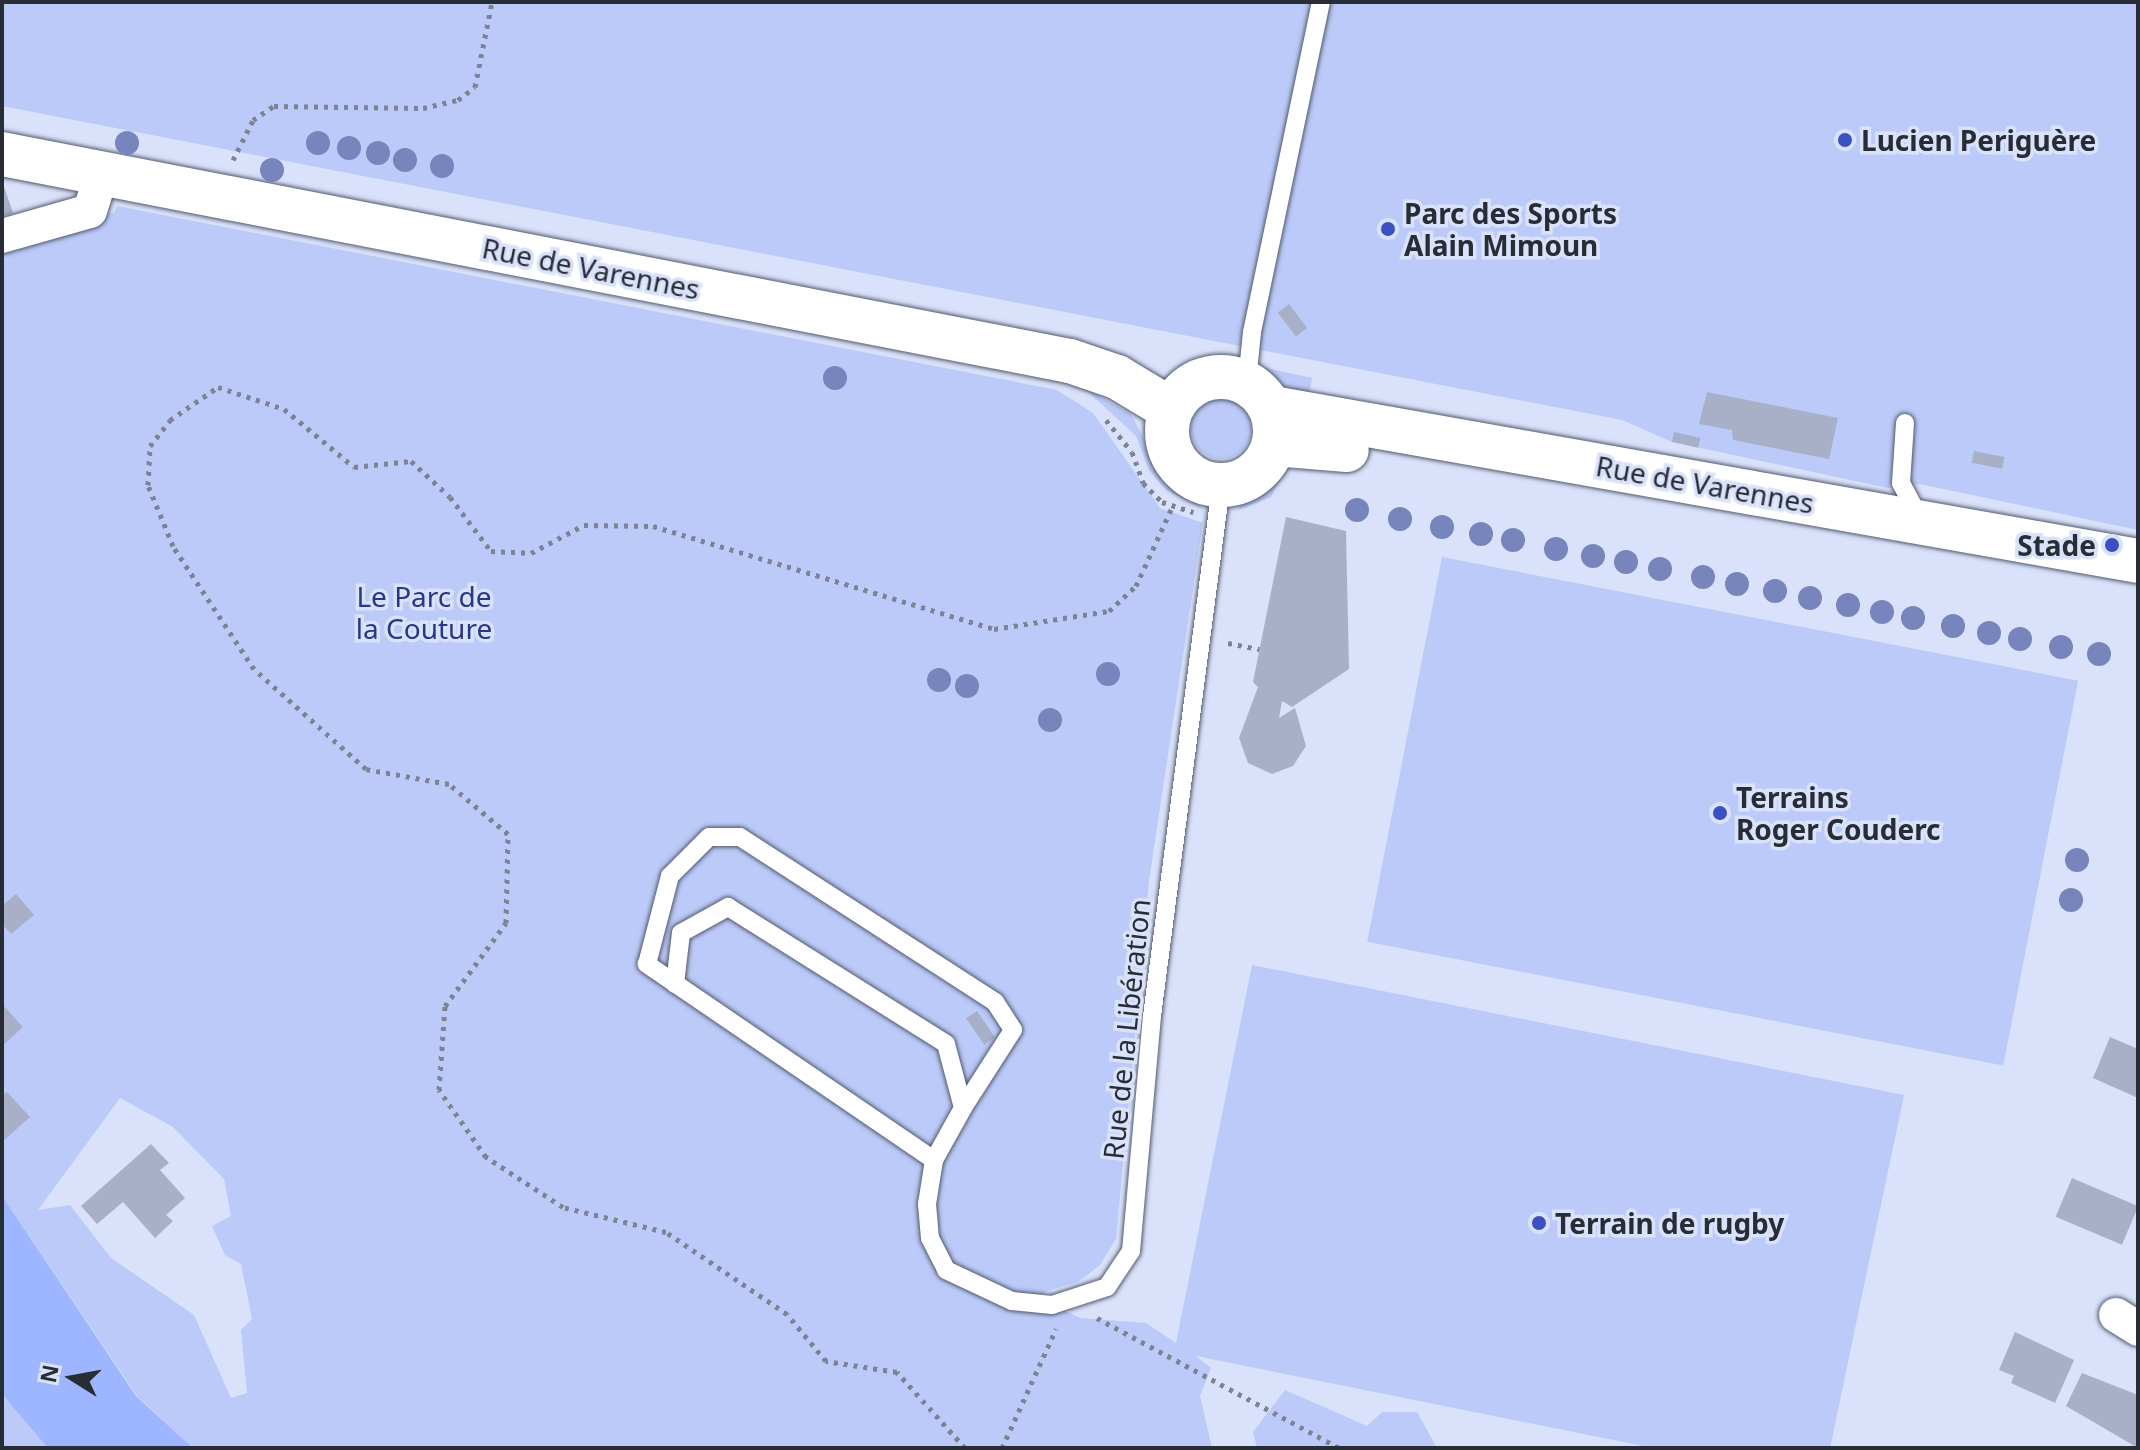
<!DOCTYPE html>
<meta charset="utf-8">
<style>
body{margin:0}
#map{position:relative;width:2140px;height:1450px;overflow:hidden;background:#d9e2fa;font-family:"Noto Sans",sans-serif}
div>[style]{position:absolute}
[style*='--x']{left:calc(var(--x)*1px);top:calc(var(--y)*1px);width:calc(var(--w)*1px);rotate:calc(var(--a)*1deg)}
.green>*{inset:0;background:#bbcaf8;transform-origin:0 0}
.round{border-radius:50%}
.water>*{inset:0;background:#9eb5ff}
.building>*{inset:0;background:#a8b0c7;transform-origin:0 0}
.path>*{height:5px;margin-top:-2.5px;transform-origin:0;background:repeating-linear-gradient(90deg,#7d8393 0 4px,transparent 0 10px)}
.roads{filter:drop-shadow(0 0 2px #535a6f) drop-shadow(0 0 2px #535a6f)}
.service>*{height:18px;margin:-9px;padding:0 9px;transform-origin:9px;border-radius:9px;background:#fff}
.minor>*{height:34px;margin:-17px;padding:0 17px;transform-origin:17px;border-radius:17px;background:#fff}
.tertiary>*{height:44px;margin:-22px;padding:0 22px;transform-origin:22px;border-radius:22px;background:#fff}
.tertiary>.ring{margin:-22px;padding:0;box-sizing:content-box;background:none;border:44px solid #fff;border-radius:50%}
.trees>*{width:24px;height:24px;margin:-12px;border-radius:50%;background:#7884bc}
.dots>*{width:22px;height:22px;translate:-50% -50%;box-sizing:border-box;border:4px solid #d9e2fa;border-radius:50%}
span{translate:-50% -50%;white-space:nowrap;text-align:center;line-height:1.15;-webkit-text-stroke:7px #d9e2fa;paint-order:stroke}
.poi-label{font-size:28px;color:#282c35;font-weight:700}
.left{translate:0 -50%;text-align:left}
.right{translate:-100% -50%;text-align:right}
.street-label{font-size:28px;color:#282c35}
.park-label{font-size:28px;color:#28378a}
.frame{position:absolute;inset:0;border:4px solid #282c35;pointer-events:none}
.north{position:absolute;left:32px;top:1338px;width:80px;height:80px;-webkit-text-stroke:6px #d9e2fa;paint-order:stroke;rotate:281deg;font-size:22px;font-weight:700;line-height:32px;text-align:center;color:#282c35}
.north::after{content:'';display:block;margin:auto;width:28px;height:36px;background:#282c35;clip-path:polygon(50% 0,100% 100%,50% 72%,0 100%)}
</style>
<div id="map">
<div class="green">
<div style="clip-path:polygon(2px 2px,2138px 2px,2138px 530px,1920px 484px,1888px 488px,1672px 442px,1622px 420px,2px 106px)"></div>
<div style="clip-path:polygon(evenodd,117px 206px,1057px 390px,1093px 413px,1160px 508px,1203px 523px,1149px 881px,1116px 1239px,1100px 1265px,1078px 1282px,1044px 1292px,1041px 1299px,1080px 1318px,1146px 1323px,1176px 1343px,1252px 965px,1904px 1095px,1830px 1448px,1653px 1448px,1196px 1356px,1211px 1368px,1200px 1396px,1212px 1448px,193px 1448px,137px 1396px,2px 1196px,2px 222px,114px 213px,117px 206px,120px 1098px,173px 1127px,224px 1179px,231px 1216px,212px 1226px,225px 1255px,241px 1264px,252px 1319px,241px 1330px,247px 1393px,231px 1398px,194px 1315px,111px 1258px,70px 1205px,38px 1210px,120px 1098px)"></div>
<div style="clip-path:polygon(1262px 367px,1312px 378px,1307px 407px,1275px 387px)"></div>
<div style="clip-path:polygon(1083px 387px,1131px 414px,1161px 472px,1203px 509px,1166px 490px,1149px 470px,1136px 436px)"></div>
<div class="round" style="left:1191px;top:399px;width:60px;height:60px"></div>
<div style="clip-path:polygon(1285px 470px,1271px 497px,1239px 510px,1242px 496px)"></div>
<div style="left:1442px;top:557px;width:648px;height:392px;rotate:11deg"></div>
<div style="clip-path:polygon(1285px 1390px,1367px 1426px,1382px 1412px,1417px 1412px,1437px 1448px,1257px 1448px,1253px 1432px)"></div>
<div style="clip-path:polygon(2px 1393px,11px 1405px,48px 1448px,2px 1448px)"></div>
</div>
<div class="water">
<div style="clip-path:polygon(2px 1196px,136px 1396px,193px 1448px,48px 1448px,11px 1405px,2px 1393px)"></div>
</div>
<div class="building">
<div style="clip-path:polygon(2px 181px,13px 213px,2px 216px)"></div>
<div style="left:1289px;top:304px;width:30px;height:14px;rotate:53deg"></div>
<div style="clip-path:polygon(1707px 392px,1838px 418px,1829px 459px,1733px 440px,1732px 430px,1699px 424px)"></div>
<div style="left:1674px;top:432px;width:27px;height:10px;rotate:13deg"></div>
<div style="left:1974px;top:451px;width:31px;height:12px;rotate:11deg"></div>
<div style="clip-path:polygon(1286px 517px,1346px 531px,1349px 669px,1292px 707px,1282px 701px,1279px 718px,1295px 708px,1306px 746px,1293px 766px,1272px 774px,1248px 763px,1239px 738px,1258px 687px,1253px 682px)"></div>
<div style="clip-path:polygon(16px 894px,34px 915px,11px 934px,2px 924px,2px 906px)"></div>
<div style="clip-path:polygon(2px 1004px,23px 1027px,2px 1046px)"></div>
<div style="left:977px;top:1011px;width:32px;height:13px;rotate:56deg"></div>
<div style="clip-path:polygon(2110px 1037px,2138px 1049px,2138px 1098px,2093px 1078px)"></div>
<div style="clip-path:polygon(7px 1092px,30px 1117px,2px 1142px,2px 1096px)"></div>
<div style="clip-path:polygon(151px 1144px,169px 1163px,160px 1170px,185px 1198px,166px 1215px,173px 1221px,155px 1238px,123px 1202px,97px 1224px,81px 1206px)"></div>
<div style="left:2072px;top:1178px;width:72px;height:42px;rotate:23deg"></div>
<div style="clip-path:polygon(2015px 1332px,2074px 1360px,2055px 1403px,2011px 1383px,2014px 1376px,1999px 1370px)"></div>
<div style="clip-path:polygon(2082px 1373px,2138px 1395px,2138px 1448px,2066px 1406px)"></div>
</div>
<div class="path">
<div style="--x:233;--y:160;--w:45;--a:-63.4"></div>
<div style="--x:253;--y:120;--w:25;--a:-34"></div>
<div style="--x:274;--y:106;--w:149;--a:0.8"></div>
<div style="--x:423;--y:108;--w:36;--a:-13"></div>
<div style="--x:458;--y:100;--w:21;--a:-37"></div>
<div style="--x:475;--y:87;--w:87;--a:-78.7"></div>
<div style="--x:1106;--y:420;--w:41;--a:50.9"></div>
<div style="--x:1132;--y:452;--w:33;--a:70"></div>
<div style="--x:1143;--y:483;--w:27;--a:45"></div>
<div style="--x:1162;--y:502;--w:33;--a:18"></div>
<div style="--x:1228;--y:643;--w:32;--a:11"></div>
<div style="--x:1097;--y:1318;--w:275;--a:28.2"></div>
<div style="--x:965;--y:1448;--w:102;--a:-131.8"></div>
<div style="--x:897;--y:1372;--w:72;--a:-171.2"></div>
<div style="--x:826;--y:1361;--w:61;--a:-129.7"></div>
<div style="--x:787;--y:1314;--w:146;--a:-145.9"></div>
<div style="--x:666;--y:1232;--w:106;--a:-166.4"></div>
<div style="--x:563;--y:1207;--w:92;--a:-147"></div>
<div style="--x:486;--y:1157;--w:82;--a:-125"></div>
<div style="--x:439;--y:1090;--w:84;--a:-85.9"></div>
<div style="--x:445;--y:1006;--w:103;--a:-53.7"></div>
<div style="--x:506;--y:923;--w:89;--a:-88.7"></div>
<div style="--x:508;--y:834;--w:77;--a:-139.7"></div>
<div style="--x:449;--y:784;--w:84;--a:-169.8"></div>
<div style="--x:366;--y:769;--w:150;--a:-138.2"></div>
<div style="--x:254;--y:669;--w:147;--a:-123.4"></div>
<div style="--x:173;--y:546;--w:66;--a:-112.3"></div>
<div style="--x:148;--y:485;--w:39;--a:-87"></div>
<div style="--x:150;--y:446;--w:33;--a:-52"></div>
<div style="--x:170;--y:420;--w:58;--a:-34.5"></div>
<div style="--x:218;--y:387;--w:70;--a:18.4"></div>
<div style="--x:284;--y:409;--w:91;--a:39.6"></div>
<div style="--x:354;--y:467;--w:57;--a:-6"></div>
<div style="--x:411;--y:461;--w:53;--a:42.7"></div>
<div style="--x:450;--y:497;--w:68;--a:52.8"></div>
<div style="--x:491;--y:551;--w:40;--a:2.9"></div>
<div style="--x:531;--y:553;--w:60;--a:-27.8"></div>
<div style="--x:584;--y:525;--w:69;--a:0.8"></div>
<div style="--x:653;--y:526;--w:356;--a:16.8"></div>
<div style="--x:994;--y:629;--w:116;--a:-8.9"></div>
<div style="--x:1109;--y:611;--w:37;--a:-43"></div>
<div style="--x:1136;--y:586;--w:89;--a:-65.4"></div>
<div style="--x:1002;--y:1448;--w:131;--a:-65.6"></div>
</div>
<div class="roads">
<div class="service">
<div style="--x:1247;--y:382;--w:50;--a:-84.3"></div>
<div style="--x:1252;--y:332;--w:337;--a:-78.2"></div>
<div style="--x:1905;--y:423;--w:60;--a:93.8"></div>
<div style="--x:1901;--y:483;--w:41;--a:62.2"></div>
<div style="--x:675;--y:984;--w:51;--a:-83.3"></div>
<div style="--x:681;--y:933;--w:54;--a:-29"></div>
<div style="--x:728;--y:907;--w:257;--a:32.1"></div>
<div style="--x:946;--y:1044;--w:66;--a:75.1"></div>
<div style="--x:963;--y:1108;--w:60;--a:119.1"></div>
<div style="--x:934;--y:1160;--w:45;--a:99"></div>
<div style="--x:927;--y:1204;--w:34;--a:85"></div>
<div style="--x:930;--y:1238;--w:36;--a:63"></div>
<div style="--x:946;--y:1270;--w:73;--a:25.2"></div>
<div style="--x:1012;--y:1301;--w:40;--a:5.7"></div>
<div style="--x:1052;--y:1305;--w:58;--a:-18.1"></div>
<div style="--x:1107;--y:1287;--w:43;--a:-56.3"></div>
<div style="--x:1131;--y:1251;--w:236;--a:-84.9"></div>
<div style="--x:1152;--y:1016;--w:534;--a:-82.58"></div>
<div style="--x:934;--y:1160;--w:348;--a:-145.7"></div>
<div style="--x:647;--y:964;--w:91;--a:-75.4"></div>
<div style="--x:670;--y:876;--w:55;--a:-45"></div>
<div style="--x:709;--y:837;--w:31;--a:0"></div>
<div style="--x:740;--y:837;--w:304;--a:32.9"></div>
<div style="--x:995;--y:1002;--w:33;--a:57"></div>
<div style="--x:1013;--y:1030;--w:93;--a:122.7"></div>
</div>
<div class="minor">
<div style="--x:2;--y:236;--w:91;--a:-15.9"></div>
<div style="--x:90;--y:211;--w:41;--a:-72.9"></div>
<div style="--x:2116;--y:1315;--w:26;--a:32"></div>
</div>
<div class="tertiary">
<div style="--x:2;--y:154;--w:1088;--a:10.97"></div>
<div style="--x:1070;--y:361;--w:50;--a:18.8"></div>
<div style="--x:1117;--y:377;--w:62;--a:31.1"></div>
<div class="ring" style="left:1167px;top:377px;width:64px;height:64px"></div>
<div style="--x:1272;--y:408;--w:879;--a:10.02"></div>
<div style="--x:1274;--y:444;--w:73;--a:4.7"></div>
</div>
</div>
<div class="trees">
<div style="left:127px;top:143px"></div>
<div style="left:318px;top:143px"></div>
<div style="left:349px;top:148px"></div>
<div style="left:378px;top:153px"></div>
<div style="left:405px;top:160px"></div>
<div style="left:442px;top:166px"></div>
<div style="left:272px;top:170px"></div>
<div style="left:835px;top:378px"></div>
<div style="left:1357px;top:510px"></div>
<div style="left:1400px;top:519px"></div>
<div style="left:1442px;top:527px"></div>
<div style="left:1481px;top:534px"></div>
<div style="left:1513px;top:540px"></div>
<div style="left:1556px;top:549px"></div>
<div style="left:1593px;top:556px"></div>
<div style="left:1626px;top:562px"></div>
<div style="left:1660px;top:569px"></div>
<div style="left:1703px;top:577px"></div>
<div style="left:1737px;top:584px"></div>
<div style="left:1775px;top:591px"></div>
<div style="left:1810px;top:598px"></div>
<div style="left:1848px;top:605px"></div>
<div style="left:1882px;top:612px"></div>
<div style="left:1913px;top:618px"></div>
<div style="left:1953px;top:626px"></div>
<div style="left:1989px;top:633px"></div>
<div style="left:2020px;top:639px"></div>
<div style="left:2061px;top:647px"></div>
<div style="left:2099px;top:654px"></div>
<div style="left:1108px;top:674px"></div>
<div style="left:939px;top:680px"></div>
<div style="left:967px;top:686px"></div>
<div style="left:1050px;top:720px"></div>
<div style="left:2077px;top:860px"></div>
<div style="left:2071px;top:900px"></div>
</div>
<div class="dots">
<div style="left:1845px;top:140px;background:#3b50c3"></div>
<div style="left:1388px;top:229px;background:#3b50c3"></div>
<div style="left:2112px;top:545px;background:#3b50c3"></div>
<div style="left:1720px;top:813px;background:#3b50c3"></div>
<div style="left:1539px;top:1223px;background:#3b50c3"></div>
</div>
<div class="poi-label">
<span class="left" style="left:1861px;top:140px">Lucien Periguère</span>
<span class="left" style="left:1404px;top:229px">Parc des Sports<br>Alain Mimoun</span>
<span class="right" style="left:2096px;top:545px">Stade</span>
<span class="left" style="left:1736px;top:813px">Terrains<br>Roger Couderc</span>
<span class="left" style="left:1555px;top:1223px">Terrain de rugby</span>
</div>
<div class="street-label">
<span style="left:591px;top:268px;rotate:11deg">Rue de Varennes</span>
<span style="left:1705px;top:484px;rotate:10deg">Rue de Varennes</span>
<span style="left:1126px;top:1029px;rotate:-84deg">Rue de la Libération</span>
</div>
<div class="park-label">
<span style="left:424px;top:612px">Le Parc de<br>la Couture</span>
</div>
<div class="frame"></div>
<div class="north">N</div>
</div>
